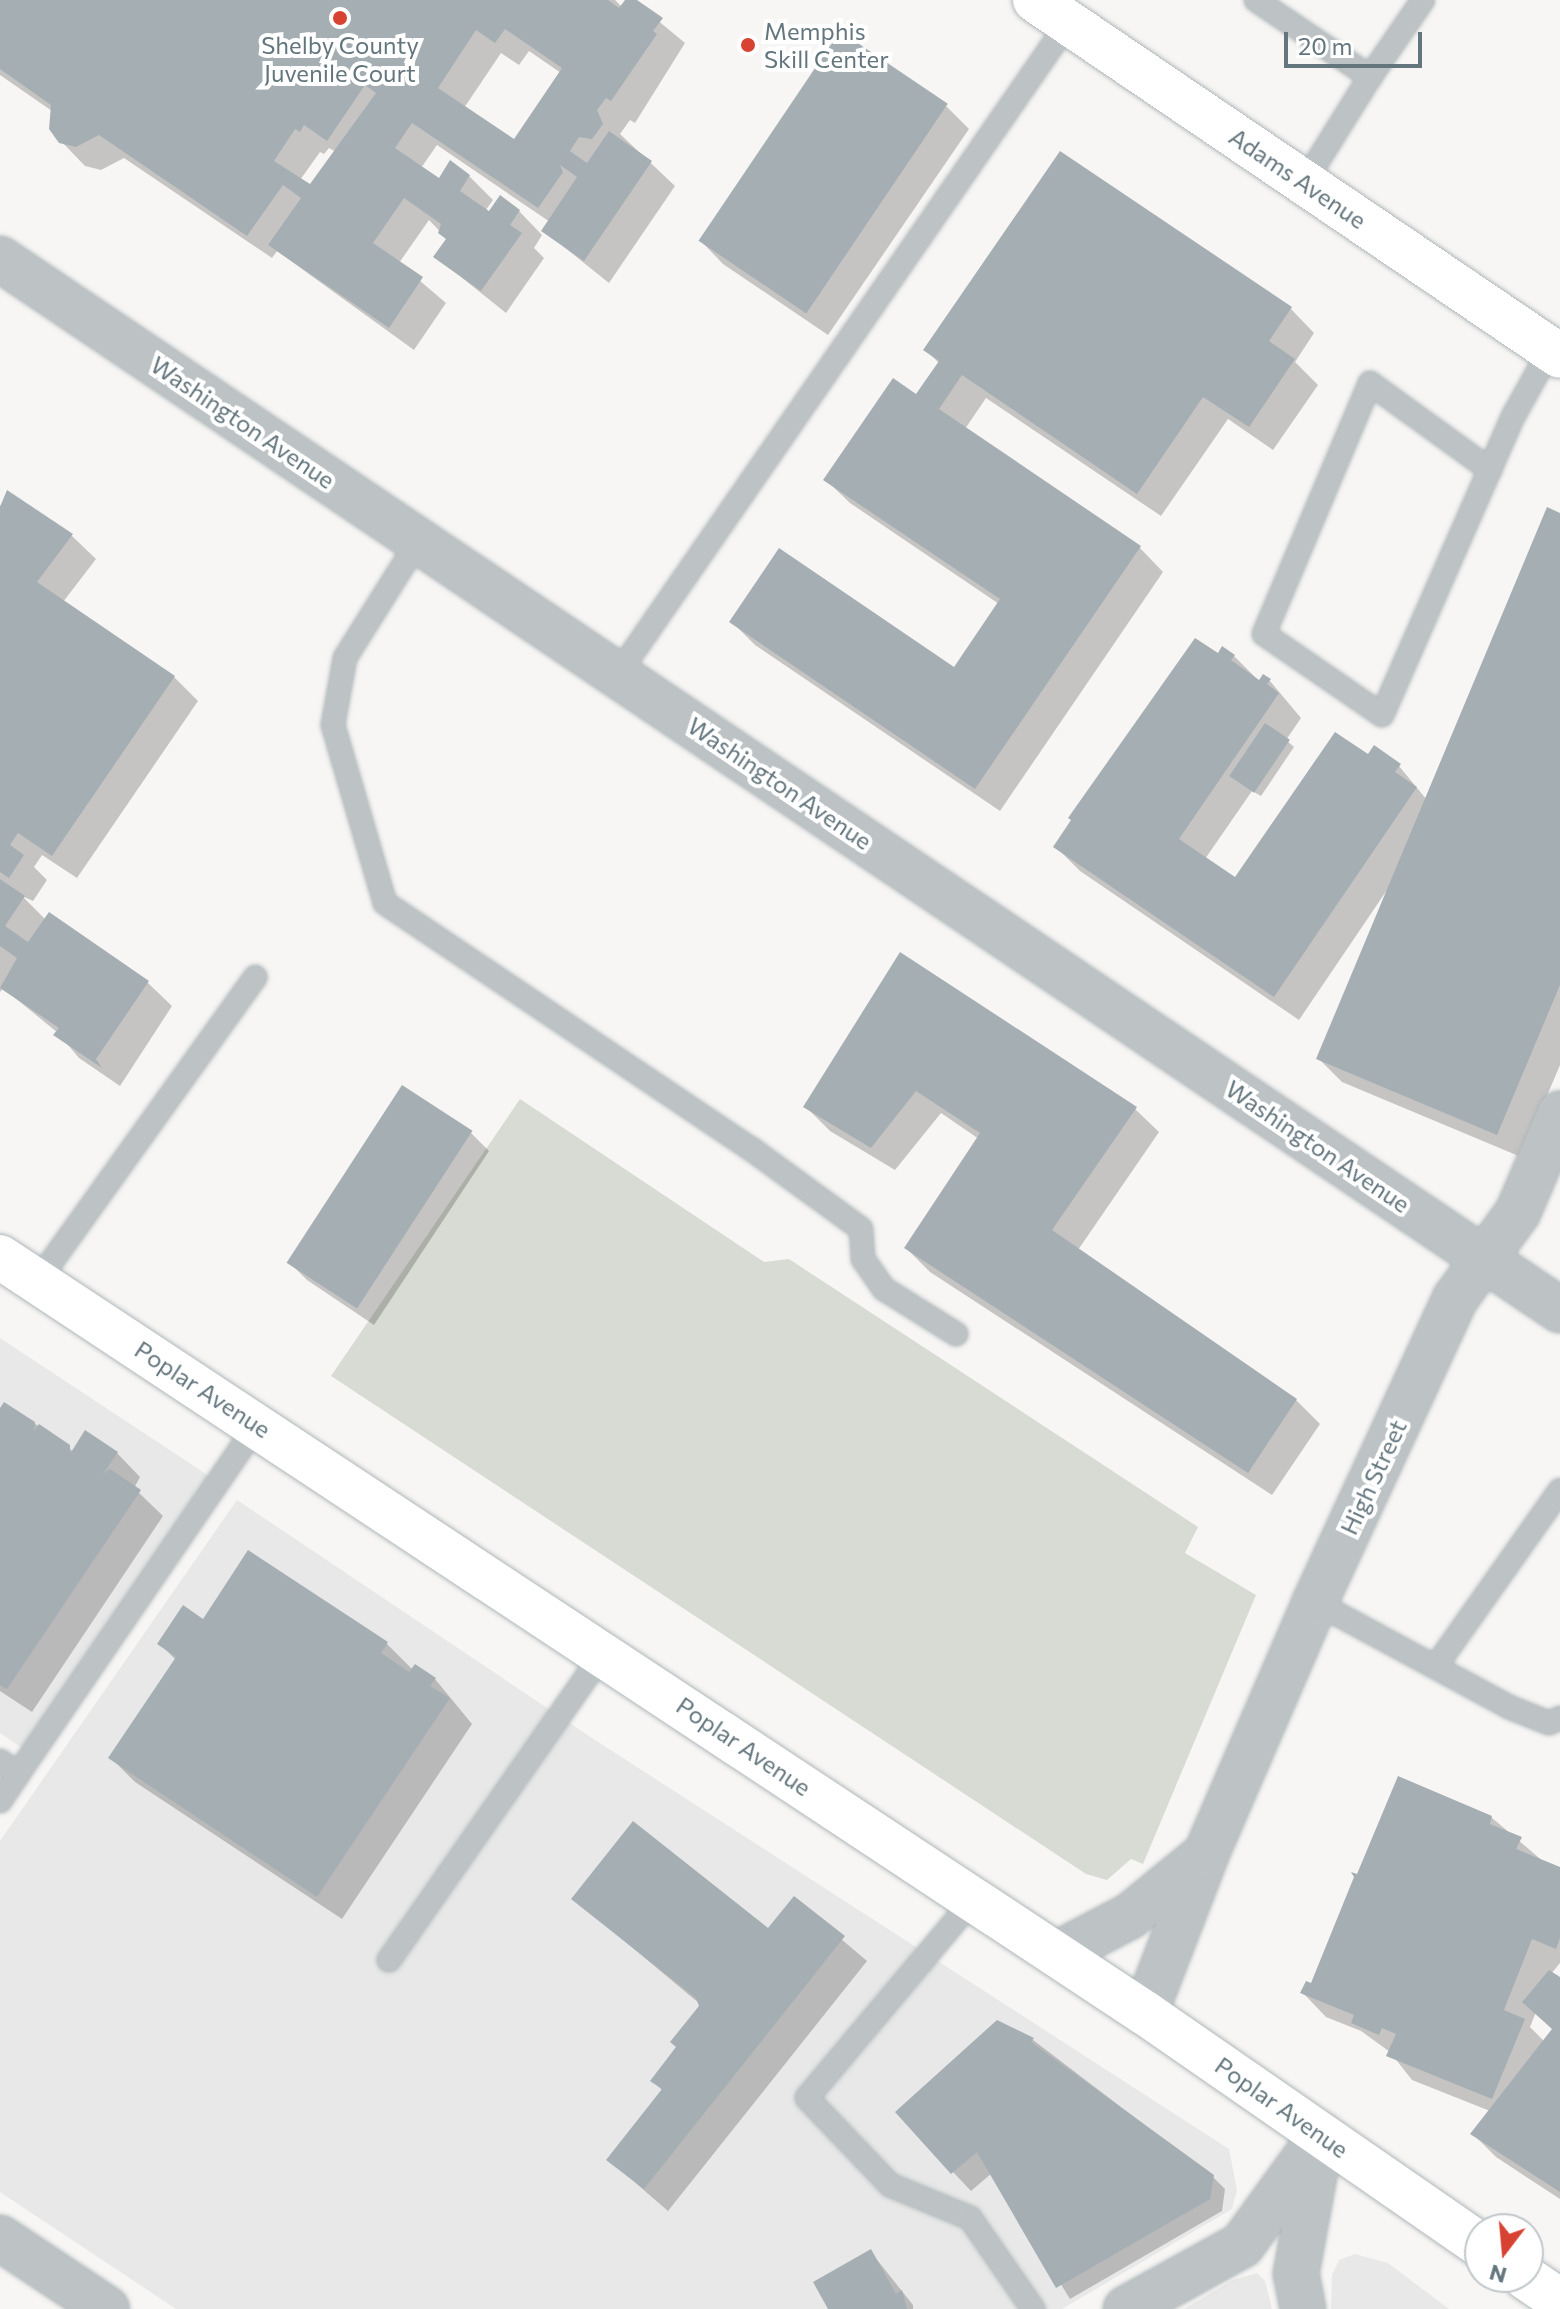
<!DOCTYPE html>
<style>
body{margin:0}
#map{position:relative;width:1560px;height:2309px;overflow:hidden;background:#f7f6f4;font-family:Commissioner,sans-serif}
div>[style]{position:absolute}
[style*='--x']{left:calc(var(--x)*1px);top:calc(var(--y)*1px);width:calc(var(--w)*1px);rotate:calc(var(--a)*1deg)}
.built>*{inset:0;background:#e7e8e7}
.green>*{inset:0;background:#d7dbd3}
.shadow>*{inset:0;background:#0003}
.building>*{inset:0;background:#a5afb3;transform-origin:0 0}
.roads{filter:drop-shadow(0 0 2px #b0b7ba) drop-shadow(0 0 2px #b0b7ba)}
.lane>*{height:22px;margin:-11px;padding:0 11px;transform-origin:11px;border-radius:11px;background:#bdc3c5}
.street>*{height:44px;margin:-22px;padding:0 22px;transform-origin:22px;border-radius:22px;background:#bdc3c5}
.secondary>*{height:44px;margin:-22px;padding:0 22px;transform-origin:22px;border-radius:22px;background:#fff}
.dots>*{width:22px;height:22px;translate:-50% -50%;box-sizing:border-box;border:4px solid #fff;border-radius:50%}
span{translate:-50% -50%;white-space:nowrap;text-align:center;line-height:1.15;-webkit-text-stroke:8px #fff;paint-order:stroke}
.poi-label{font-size:24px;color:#63757d}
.left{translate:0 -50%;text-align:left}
.street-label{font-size:24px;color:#63757d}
.north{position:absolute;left:1464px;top:2213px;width:80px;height:80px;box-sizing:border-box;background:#fff;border:2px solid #c1c8cb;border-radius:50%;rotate:196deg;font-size:22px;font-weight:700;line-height:32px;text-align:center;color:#63757d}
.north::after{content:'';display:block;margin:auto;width:28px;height:36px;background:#d84233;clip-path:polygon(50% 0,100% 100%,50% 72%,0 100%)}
.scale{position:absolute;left:1284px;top:32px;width:138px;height:36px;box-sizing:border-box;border:4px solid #63757d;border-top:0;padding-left:10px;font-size:24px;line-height:28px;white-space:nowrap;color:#63757d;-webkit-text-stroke:6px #fff;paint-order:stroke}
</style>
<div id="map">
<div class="built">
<div style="clip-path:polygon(0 1338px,209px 1476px,22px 1748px,0 1733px)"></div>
<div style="clip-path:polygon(237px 1500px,592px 1738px,1229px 2149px,1237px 2190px,1232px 2209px,1062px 2309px,176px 2309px,0 2192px,0 1841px)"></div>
<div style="clip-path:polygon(1355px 2254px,1388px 2263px,1449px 2309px,1331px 2309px,1332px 2275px,1339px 2260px)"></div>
<div style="clip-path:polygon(1257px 2273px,1265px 2281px,1272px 2309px,1184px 2309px,1233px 2280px)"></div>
</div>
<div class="green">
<div style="clip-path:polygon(520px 1099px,764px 1262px,789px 1259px,1198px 1527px,1185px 1553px,1256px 1595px,1143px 1864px,1131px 1859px,1107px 1880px,1086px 1874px,331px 1376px)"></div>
</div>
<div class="shadow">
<div style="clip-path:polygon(evenodd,0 0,615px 0,622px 7px,633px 0,685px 43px,635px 123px,630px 120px,620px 134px,675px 186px,609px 283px,544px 231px,550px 222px,437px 145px,421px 168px,439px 180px,469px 176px,493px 200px,485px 211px,490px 214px,519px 211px,542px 235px,534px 248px,544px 258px,506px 313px,436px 257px,448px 240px,429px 220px,399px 263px,446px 303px,414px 350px,277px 251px,272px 258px,124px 158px,101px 170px,85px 166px,61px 141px,52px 111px,0 75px,0 0,529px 51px,561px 73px,514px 142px,464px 108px,501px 53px,519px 65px,529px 51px,0 0,329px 148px,336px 152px,310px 187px,300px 180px,320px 152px,324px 154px,329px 148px)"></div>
<div style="clip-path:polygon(946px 106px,969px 129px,828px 335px,723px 264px,700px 240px)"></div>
<div style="clip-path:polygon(1291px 309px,1314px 333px,1295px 362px,1318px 385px,1273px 450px,1228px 419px,1161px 516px,986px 398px,965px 429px,1140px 548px,1163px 572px,1000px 811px,755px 645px,732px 622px,955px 670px,999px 604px,850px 503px,826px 480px,917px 397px,939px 363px,926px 350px)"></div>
<div style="clip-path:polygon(8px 493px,72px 536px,96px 559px,63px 602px,174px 677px,198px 701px,77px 878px,42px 855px,34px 867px,47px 880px,33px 901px,22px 896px,46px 920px,49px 915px,148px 983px,172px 1006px,120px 1086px,79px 1058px,58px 1033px,3px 988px,0 992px,0 506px)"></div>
<div style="clip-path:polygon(1560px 515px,1560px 1065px,1521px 1157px,1342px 1082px,1318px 1058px,1387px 890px,1299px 1020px,1080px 871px,1056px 847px,1218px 656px,1234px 656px,1260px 682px,1264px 677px,1270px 681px,1301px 718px,1286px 740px,1294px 747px,1261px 796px,1252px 791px,1205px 859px,1236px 880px,1369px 757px,1399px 766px,1427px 800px)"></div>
<div style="clip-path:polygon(901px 955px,1135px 1109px,1159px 1132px,1078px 1250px,1296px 1400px,1320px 1424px,1272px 1495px,930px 1272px,906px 1248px,979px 1139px,941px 1113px,895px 1170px,830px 1131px,806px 1107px)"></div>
<div style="clip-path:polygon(470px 1132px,489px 1151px,374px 1325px,307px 1280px,289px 1262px)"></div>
<div style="clip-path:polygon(0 1412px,34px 1423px,74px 1452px,117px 1453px,140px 1477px,134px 1488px,163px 1516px,32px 1712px,0 1691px)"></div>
<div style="clip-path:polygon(203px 1622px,387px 1644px,413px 1670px,435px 1679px,472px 1724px,342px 1919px,135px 1782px,111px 1758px,176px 1660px,160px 1644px)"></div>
<div style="clip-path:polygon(evenodd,1491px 1817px,1545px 1863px,1560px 1869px,1560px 1963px,1551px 1974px,1560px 1980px,1560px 2199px,1496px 2157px,1473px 2134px,1490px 2111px,1412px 2080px,1390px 2052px,1361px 2031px,1326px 2017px,1303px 1993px,1491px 1817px,1536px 2012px,1554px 2030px,1545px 2042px,1530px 2027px,1536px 2012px)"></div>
<div style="clip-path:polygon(574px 1899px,768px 1931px,794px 1899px,867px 1961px,668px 2211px,609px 2160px,663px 2091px,653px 2081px,678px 2048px,700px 2004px)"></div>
<div style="clip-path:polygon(997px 2023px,1033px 2040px,1213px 2177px,1225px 2189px,1222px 2211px,1070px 2299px,992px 2173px,971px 2191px,953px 2172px)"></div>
<div style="clip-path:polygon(870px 2251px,913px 2305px,913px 2309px,831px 2309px)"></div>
</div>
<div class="building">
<div style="clip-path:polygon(evenodd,0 0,608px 0,619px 8px,625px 0,637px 0,663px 18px,653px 31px,657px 34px,611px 101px,606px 98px,597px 110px,603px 124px,592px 139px,579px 137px,570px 151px,587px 163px,609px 131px,652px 161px,584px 261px,541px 231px,577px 177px,560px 165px,563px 172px,538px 208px,412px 123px,395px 148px,439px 178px,450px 160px,470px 175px,460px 191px,489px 211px,500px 195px,520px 210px,510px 225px,522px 233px,481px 291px,433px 257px,446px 239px,438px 233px,441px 224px,404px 198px,373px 243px,423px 277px,389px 328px,268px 245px,301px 198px,283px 185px,247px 236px,99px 135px,76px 147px,59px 143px,49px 129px,51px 105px,0 69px,0 0,505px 29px,562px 68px,514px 139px,438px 88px,476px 30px,495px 43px,505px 29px,0 0,365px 85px,376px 93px,310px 184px,274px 161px,295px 129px,300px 132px,304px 125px,327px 141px,365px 85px)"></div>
<div style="left:840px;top:31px;width:130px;height:253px;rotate:34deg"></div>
<div style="clip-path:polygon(1060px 151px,1292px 307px,1269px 341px,1295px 359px,1249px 427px,1203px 397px,1137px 494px,962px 375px,939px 409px,1141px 546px,975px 789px,729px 622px,779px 548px,954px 667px,1000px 599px,823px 480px,893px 378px,916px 394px,939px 361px,923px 350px)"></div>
<div style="clip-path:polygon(7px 490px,73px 534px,37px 582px,175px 676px,52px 856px,18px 833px,10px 845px,24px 855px,9px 878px,0 872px,0 507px)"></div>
<div style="clip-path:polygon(1547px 507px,1560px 513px,1560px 985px,1497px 1135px,1316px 1059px)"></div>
<div style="clip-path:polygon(1195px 638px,1218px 653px,1222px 646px,1235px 655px,1231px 660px,1259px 680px,1263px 674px,1271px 679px,1267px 684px,1279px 693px,1179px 839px,1235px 877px,1335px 732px,1368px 754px,1374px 745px,1401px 764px,1395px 772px,1417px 787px,1274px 997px,1053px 847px,1071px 820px,1068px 818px)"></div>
<div style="left:1265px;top:723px;width:30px;height:64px;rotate:34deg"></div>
<div style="clip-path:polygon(0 879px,25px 896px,5px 926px,28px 942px,49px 912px,149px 981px,96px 1059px,102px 1068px,53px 1035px,59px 1028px,0 988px,17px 958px,0 946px)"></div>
<div style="clip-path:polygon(900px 952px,1137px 1107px,1052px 1230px,1297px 1399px,1248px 1473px,904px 1248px,980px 1133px,916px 1091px,871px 1148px,803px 1107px)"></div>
<div style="left:402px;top:1085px;width:84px;height:212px;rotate:33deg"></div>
<div style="clip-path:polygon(4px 1402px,35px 1422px,34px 1431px,39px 1424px,70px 1445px,70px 1454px,85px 1430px,118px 1452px,103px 1474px,110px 1469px,141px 1490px,7px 1689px,0 1685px,0 1408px)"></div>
<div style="clip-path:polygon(248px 1550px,388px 1642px,381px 1653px,409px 1672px,415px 1664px,436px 1678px,430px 1686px,450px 1698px,317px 1897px,108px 1758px,176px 1657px,157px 1644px,183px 1605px,203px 1619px)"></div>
<div style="clip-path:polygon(1398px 1776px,1492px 1816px,1490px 1824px,1522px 1837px,1516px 1849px,1560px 1867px,1560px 1938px,1556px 1949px,1532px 1939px,1504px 2010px,1525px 2019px,1492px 2099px,1386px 2056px,1396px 2034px,1382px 2028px,1379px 2035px,1351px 2023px,1354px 2015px,1300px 1993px,1306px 1981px,1311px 1983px,1354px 1877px,1351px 1872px,1357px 1874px)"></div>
<div style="clip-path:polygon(633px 1821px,768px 1928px,794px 1896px,845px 1936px,644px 2189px,606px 2160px,662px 2089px,650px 2081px,676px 2047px,670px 2042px,699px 2006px,696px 1998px,571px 1899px)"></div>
<div style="clip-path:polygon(1549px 1970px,1560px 1977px,1560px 2192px,1470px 2134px,1552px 2029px,1522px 2002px)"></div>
<div style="clip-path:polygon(997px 2020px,1034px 2038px,1031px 2042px,1214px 2175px,1210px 2199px,1056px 2288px,977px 2152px,951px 2174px,895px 2112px)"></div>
<div style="clip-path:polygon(871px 2249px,896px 2294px,902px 2290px,907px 2309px,828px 2309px,813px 2282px)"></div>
</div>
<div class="roads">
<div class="lane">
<div style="--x:1256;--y:0;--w:138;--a:34"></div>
<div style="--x:1370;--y:77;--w:93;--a:-55.5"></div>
<div style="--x:1304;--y:183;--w:125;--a:-58.1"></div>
<div style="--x:1490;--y:470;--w:148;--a:-144.1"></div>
<div style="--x:1370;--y:383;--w:272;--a:112.9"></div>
<div style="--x:1264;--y:634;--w:143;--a:34.5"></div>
<div style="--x:1382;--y:715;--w:328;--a:-66.3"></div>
<div style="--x:1514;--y:415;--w:74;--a:-61"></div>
<div style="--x:419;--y:540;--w:139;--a:122.1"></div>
<div style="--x:345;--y:658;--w:68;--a:100.2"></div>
<div style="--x:333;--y:725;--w:185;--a:73.7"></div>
<div style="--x:385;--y:903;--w:440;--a:33.9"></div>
<div style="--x:750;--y:1148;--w:137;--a:36.1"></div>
<div style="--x:861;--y:1229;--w:30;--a:86"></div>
<div style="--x:863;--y:1259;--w:37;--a:55"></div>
<div style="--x:884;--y:1289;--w:85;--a:32"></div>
<div style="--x:618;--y:674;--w:791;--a:-55.35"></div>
<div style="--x:37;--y:1282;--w:375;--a:-54.4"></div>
<div style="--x:1315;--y:1602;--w:221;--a:28.4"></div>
<div style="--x:1509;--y:1707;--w:43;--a:21.8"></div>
<div style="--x:1549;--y:1723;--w:12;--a:-24"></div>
<div style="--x:1436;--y:1666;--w:215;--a:-54.8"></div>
<div style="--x:0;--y:1761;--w:22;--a:36"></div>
<div style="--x:18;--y:1774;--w:423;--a:-55.6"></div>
<div style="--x:0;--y:1801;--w:32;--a:-56"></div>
<div style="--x:973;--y:1900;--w:258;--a:130"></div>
<div style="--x:807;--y:2098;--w:120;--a:46.3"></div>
<div style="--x:890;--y:2185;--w:87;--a:22.4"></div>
<div style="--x:970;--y:2218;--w:111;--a:55.3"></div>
<div style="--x:389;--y:1960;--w:376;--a:-55.1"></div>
</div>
<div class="street">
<div style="--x:0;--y:259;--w:1881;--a:33.97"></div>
<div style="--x:1057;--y:1954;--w:82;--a:-27.5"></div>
<div style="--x:1130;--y:1916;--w:90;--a:-39.2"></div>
<div style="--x:1145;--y:2013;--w:173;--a:-68.9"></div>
<div style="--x:1207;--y:1852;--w:272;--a:-66.6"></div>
<div style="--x:1315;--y:1602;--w:334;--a:-65.2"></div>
<div style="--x:1455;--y:1299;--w:107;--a:-54.1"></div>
<div style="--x:1518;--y:1212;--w:107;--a:-66.8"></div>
<div style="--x:0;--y:2238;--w:128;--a:33.6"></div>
<div style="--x:1126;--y:2309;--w:132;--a:-28.9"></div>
<div style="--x:1242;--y:2245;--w:136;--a:-54"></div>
<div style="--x:1303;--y:2309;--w:36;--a:-101"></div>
<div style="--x:1296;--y:2274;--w:127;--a:-79.6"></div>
</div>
<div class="secondary">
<div style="--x:1035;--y:0;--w:634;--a:34.14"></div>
<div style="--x:0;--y:1257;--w:1372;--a:33.44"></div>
<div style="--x:1145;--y:2013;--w:407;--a:34.7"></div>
<div style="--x:1525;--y:2277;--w:42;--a:34.4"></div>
</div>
</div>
<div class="dots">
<div style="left:340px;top:18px;background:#d84233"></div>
<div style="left:748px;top:45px;background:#d84233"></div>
</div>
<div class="poi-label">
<span class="left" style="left:764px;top:45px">Memphis<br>Skill Center</span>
<span style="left:340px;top:59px">Shelby County<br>Juvenile Court</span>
</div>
<div class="street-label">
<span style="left:1298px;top:178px;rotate:34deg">Adams Avenue</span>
<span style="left:243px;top:422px;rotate:34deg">Washington Avenue</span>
<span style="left:780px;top:783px;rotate:34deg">Washington Avenue</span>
<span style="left:1318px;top:1146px;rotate:34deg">Washington Avenue</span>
<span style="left:203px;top:1389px;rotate:33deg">Poplar Avenue</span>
<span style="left:1373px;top:1477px;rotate:-65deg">High Street</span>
<span style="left:744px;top:1746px;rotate:34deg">Poplar Avenue</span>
<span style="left:1282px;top:2107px;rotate:35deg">Poplar Avenue</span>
</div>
<div class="north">N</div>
<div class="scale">20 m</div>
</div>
